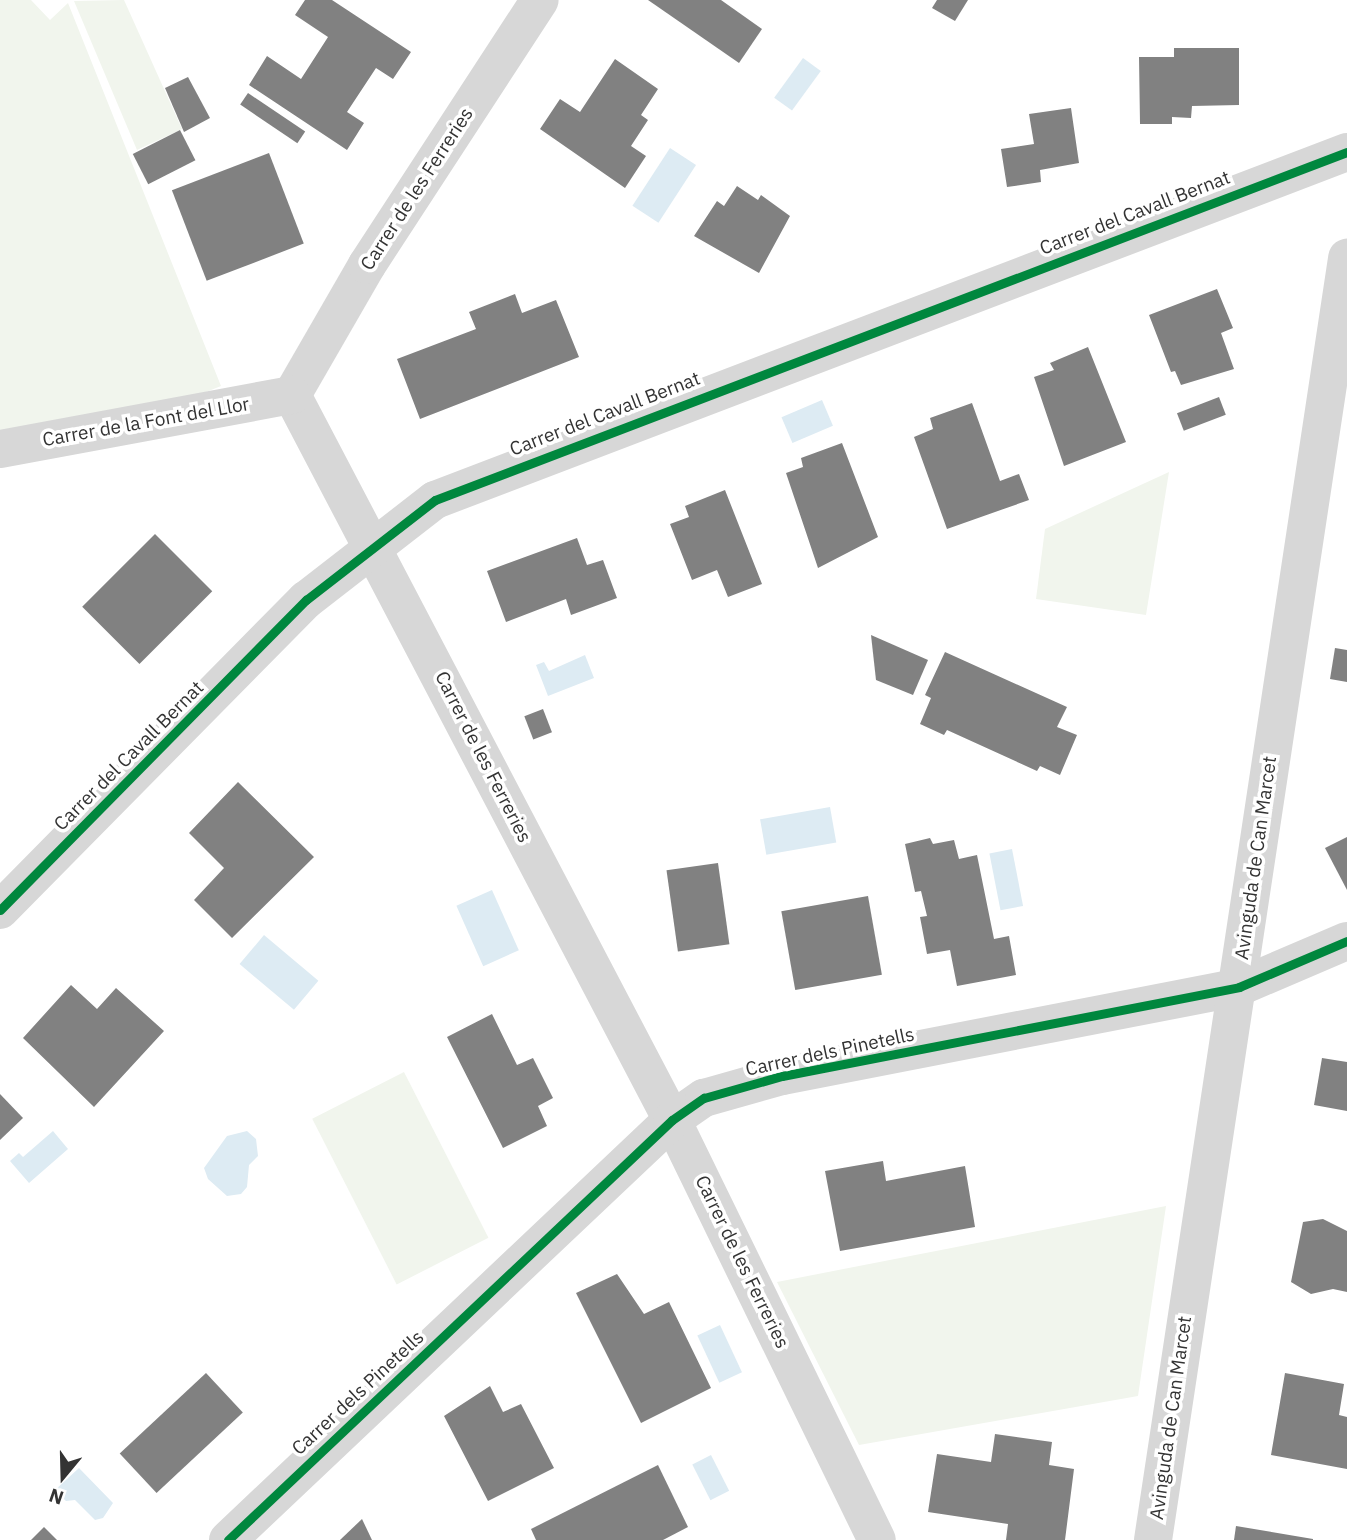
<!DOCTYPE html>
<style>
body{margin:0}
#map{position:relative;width:1347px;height:1540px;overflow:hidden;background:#fff;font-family:"IBM Plex Sans",sans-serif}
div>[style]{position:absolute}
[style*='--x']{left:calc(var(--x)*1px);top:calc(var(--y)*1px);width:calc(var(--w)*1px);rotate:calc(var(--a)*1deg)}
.green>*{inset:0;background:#f1f5ed;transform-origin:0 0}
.water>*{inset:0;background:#ddebf3;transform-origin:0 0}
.building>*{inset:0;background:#818181;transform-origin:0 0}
.street>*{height:38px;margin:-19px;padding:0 19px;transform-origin:19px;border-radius:19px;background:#d7d7d7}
.cycleway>*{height:9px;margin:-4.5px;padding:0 4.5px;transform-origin:4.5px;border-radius:4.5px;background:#00873e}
span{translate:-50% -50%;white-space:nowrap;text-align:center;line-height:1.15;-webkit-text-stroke:7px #fff;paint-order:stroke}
.street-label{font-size:19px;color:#333}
.north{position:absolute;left:28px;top:1442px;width:70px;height:70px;-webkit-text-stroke:5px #fff;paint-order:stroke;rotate:199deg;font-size:19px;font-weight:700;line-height:28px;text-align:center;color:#333}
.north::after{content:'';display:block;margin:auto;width:24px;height:32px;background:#333;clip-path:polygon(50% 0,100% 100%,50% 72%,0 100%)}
</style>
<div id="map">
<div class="green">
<div style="clip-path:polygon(0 0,31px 0,50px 20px,68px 3px,221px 386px,201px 394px,0 431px)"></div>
<div style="clip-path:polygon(124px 0,182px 129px,137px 150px,74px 1px)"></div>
<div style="clip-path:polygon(1169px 472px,1146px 615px,1036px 599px,1045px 529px)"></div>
<div style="left:404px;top:1072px;width:186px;height:103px;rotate:63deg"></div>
<div style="clip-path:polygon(1166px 1206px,1138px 1396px,859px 1445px,777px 1282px)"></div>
</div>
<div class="water">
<div style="left:803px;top:58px;width:22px;height:49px;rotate:36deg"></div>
<div style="left:670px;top:148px;width:31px;height:69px;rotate:33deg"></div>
<div style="left:822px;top:400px;width:28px;height:44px;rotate:67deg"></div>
<div style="clip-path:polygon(585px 655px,594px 678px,548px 696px,536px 665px,544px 662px,549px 671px)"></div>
<div style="left:830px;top:807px;width:36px;height:71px;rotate:80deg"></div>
<div style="left:1012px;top:849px;width:58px;height:23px;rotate:79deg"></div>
<div style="left:492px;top:890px;width:66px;height:39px;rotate:66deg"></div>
<div style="left:264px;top:935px;width:71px;height:38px;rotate:40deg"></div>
<div style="clip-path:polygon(53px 1131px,68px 1149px,29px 1183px,10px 1161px,19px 1153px,23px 1157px)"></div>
<div style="clip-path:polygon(247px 1131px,256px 1139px,258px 1156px,249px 1165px,247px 1187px,241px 1194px,227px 1196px,208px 1179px,204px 1168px,227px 1136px)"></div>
<div style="left:720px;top:1325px;width:52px;height:25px;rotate:65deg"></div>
<div style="left:711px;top:1455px;width:40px;height:21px;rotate:63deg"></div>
<div style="clip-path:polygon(79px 1468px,113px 1503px,103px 1518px,95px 1520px,75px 1500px,66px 1501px,55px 1490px)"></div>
</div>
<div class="building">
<div style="clip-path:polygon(305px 0,332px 0,411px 52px,393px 79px,376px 68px,347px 112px,364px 123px,347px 150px,249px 85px,267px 56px,301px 79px,328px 37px,295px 15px)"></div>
<div style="clip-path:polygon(648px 0,721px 0,762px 29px,739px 63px)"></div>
<div style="clip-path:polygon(937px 0,968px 0,955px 21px,932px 8px)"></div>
<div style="clip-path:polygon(1174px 48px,1239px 48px,1239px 105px,1192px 106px,1191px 118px,1172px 117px,1172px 124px,1140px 124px,1139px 57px,1174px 57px)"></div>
<div style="clip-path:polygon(615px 59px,658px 89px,641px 115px,648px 120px,631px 146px,646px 156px,625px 188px,540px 129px,560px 99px,580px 112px)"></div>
<div style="clip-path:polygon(188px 77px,210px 118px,184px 132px,165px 88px)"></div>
<div style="left:248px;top:93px;width:69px;height:14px;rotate:34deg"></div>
<div style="clip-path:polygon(1071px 108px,1079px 163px,1040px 170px,1041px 182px,1007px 187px,1001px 149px,1034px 144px,1029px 114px)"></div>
<div style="left:180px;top:130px;width:34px;height:53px;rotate:63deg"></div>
<div style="left:269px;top:153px;width:97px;height:104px;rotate:69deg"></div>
<div style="clip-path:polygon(737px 186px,758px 200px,761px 195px,790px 216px,759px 273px,694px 236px,717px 201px,724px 206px)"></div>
<div style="clip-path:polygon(1217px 289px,1233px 328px,1221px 333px,1234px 369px,1181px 385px,1175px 371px,1171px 372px,1149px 315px)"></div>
<div style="clip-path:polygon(515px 294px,522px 313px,556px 300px,579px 357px,420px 419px,397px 359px,476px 329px,469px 312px)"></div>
<div style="clip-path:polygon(1088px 347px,1126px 442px,1064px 466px,1034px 377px,1054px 370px,1050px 363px)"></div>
<div style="left:1219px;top:397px;width:19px;height:45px;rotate:69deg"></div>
<div style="clip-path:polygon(972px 403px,1000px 481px,1019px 474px,1029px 500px,947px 529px,914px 437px,933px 429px,930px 418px)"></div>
<div style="clip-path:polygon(842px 443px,878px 537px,818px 568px,786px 473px,803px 467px,801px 458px)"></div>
<div style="clip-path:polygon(725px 490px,762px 584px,728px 597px,717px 570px,692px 580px,670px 524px,689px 517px,685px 506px)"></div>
<div style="left:155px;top:534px;width:81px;height:103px;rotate:45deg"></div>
<div style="clip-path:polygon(577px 538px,587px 565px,603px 560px,617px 598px,571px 615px,566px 599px,506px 622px,487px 571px)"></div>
<div style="clip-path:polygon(871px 635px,928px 660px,913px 695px,876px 680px)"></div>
<div style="clip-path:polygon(1335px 648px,1347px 650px,1347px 682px,1330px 679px)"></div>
<div style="clip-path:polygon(945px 652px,1067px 707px,1057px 727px,1077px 735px,1060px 775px,1040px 766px,1037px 771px,947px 730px,944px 735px,920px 724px,931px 698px,925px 695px)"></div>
<div style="left:543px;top:709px;width:25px;height:20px;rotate:69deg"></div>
<div style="clip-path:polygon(238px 782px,314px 857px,232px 938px,194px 900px,224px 868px,189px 833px)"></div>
<div style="clip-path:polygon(1347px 837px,1347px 890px,1325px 848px)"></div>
<div style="clip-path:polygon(930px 838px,933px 844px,954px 840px,959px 859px,977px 855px,994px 939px,1009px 936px,1016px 975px,957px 986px,950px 950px,927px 954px,920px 917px,927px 916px,921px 891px,915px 892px,905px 844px)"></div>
<div style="left:718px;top:863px;width:82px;height:52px;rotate:82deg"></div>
<div style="left:868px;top:896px;width:80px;height:88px;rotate:80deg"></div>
<div style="clip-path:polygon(71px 985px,97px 1009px,116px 988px,164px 1031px,94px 1107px,23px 1038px)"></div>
<div style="clip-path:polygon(492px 1014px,517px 1065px,533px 1058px,553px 1098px,538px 1106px,547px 1126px,503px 1148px,447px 1037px)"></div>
<div style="clip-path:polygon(1322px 1058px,1347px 1062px,1347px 1111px,1314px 1105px)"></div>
<div style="clip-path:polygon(0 1094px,23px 1118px,0 1140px)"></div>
<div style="clip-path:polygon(883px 1161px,886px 1181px,965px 1166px,975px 1227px,840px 1251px,825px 1171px)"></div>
<div style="clip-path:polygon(1323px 1219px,1347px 1231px,1347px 1292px,1333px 1289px,1311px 1294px,1291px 1282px,1303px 1222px)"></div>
<div style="clip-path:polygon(617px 1274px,644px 1314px,669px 1302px,711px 1388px,641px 1423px,576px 1293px)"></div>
<div style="left:206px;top:1373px;width:54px;height:118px;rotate:47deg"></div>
<div style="clip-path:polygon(1285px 1373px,1344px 1384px,1339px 1415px,1347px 1417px,1347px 1469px,1271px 1455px)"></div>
<div style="clip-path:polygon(490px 1386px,503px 1412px,521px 1404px,554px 1468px,488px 1501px,444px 1416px)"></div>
<div style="clip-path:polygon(995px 1434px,1052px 1442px,1049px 1465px,1074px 1469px,1065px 1540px,1006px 1540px,1008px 1524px,928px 1512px,937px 1454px,991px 1462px)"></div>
<div style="clip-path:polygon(658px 1465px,688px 1527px,663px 1540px,536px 1540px,531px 1529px)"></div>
<div style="clip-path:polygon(362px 1519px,372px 1540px,340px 1540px)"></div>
<div style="clip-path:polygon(1236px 1526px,1313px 1539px,1313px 1540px,1234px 1540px)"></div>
<div style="clip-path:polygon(44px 1527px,57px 1540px,31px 1540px)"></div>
</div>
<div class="street">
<div style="--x:292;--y:395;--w:819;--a:62.34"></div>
<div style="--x:672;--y:1120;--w:467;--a:64"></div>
<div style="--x:292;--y:395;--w:150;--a:-60"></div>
<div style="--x:367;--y:265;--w:316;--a:-56.9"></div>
<div style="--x:0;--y:449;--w:297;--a:-10.5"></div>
<div style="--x:0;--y:910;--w:436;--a:-45.4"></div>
<div style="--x:306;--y:600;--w:163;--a:-37.8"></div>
<div style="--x:435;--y:500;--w:976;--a:-20.89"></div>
<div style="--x:228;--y:1540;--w:611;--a:-43.41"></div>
<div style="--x:672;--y:1120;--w:39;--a:-35"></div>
<div style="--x:704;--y:1098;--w:81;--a:-15.8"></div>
<div style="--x:782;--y:1076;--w:466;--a:-11"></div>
<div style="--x:1239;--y:987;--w:117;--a:-23.1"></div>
<div style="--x:1153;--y:1540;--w:1297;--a:-81.39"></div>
</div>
<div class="cycleway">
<div style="--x:0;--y:910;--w:436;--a:-45.4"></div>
<div style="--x:306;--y:600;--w:163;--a:-37.8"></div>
<div style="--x:435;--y:500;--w:976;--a:-20.89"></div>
<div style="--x:228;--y:1540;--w:611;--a:-43.41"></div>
<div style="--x:672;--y:1120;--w:39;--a:-35"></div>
<div style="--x:704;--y:1098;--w:81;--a:-15.8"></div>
<div style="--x:782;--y:1076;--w:466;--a:-11"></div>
<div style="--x:1239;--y:987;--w:117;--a:-23.1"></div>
</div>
<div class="street-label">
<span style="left:417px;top:189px;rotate:-57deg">Carrer de les Ferreries</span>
<span style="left:1135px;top:213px;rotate:-21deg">Carrer del Cavall Bernat</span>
<span style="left:605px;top:414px;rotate:-21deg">Carrer del Cavall Bernat</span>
<span style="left:146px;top:422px;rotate:-10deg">Carrer de la Font del Llor</span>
<span style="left:129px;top:756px;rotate:-45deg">Carrer del Cavall Bernat</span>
<span style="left:483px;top:757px;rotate:63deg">Carrer de les Ferreries</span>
<span style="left:1256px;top:858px;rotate:-82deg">Avinguda de Can Marcet</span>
<span style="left:830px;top:1052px;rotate:-12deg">Carrer dels Pinetells</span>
<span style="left:742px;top:1262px;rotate:64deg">Carrer de les Ferreries</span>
<span style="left:358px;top:1393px;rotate:-43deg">Carrer dels Pinetells</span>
<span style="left:1171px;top:1418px;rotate:-82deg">Avinguda de Can Marcet</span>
</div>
<div class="north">N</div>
</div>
